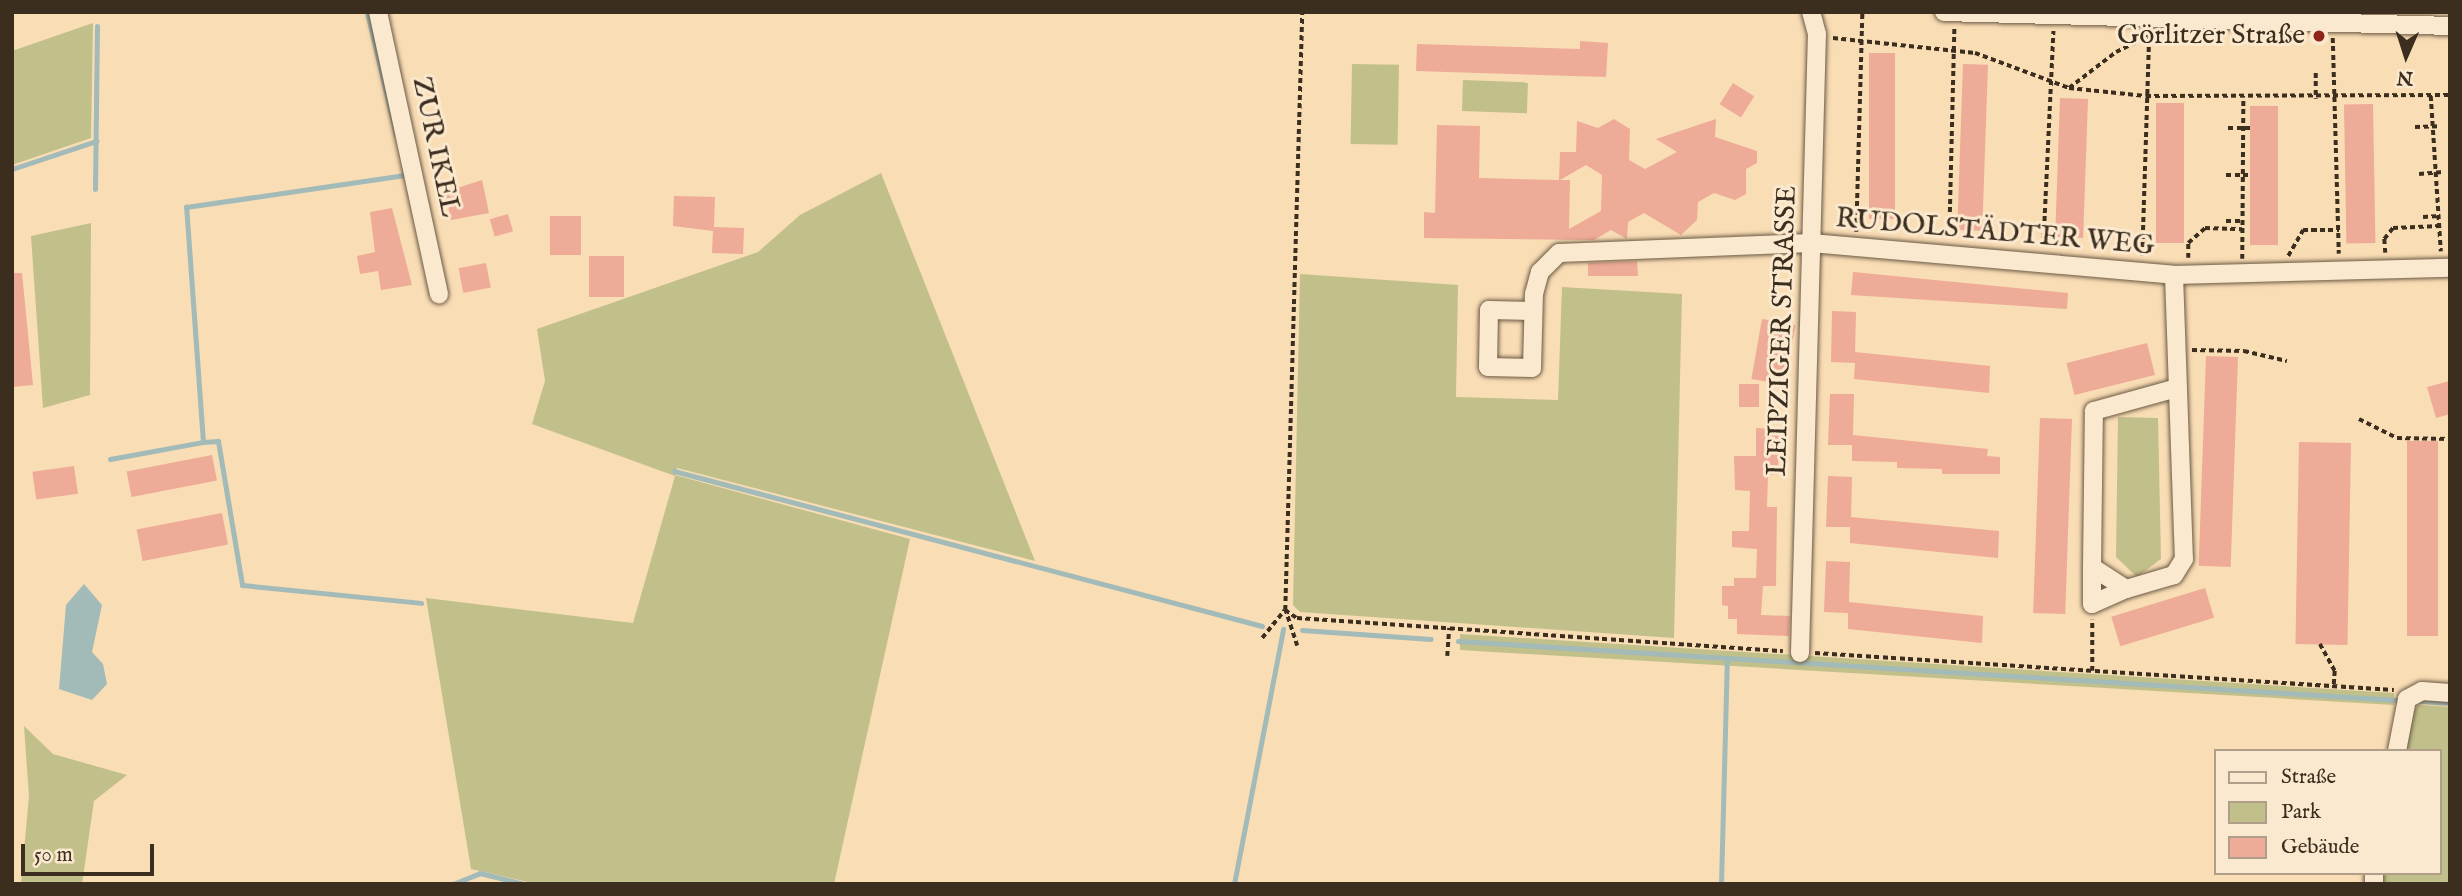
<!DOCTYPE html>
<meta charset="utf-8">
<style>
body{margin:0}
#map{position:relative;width:2462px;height:896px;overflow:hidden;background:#f9ddb5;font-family:"IM FELL English",serif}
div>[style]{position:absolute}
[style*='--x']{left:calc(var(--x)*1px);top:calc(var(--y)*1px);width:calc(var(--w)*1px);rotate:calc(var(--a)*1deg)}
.green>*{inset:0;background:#c2c08a;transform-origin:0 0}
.water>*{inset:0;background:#a2bab8}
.stream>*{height:5px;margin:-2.5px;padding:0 2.5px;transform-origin:2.5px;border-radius:2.5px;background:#a2bab8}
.building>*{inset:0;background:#eeab97;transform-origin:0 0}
.path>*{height:3.5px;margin-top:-1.75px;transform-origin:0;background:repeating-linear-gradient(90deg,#3c2e1f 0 5px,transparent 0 8.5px)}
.roads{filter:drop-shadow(0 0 2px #6b5a44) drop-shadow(0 0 2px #6b5a44)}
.minor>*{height:18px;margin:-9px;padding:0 9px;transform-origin:9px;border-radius:9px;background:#fbe9cf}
.dots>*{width:19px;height:19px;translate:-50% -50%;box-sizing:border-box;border:4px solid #fbe9cf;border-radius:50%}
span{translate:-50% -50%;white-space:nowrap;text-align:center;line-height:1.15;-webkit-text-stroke:6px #fbe9cf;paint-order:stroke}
.poi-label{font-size:28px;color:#3c2e1f}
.right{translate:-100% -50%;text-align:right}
.street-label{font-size:28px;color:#3c2e1f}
.frame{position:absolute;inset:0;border:14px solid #3c2e1f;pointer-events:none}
.legend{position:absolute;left:2214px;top:749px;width:228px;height:126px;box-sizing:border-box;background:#fbe9cf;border:2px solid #af9e89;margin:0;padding:9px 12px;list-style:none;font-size:21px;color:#3c2e1f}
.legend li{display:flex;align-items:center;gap:14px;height:35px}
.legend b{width:35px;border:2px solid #af9e89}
.north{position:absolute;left:2371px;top:21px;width:70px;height:70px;-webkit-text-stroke:5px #fbe9cf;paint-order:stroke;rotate:183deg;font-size:19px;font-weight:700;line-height:28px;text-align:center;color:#3c2e1f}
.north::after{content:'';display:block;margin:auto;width:24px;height:32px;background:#3c2e1f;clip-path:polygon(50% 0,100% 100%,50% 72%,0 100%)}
.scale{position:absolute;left:21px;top:844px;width:133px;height:32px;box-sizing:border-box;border:4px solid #3c2e1f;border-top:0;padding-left:9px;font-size:21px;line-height:24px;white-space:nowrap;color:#3c2e1f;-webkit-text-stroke:5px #fbe9cf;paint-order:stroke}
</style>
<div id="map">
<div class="green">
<div style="clip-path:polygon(93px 23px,91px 138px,12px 165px,12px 51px)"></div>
<div style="left:1352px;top:64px;width:47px;height:80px;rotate:1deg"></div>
<div style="left:1463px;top:80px;width:65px;height:31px;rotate:2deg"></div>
<div style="clip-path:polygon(881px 173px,1035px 561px,677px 468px,675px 475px,910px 539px,834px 884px,537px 884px,471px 869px,426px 598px,633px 623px,675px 476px,532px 424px,545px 381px,537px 329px,758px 252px,800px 215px)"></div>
<div style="clip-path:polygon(91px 223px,90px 395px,43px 408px,31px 236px)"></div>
<div style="clip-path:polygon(1300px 274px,1458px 285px,1456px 397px,1558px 400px,1562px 287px,1682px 294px,1674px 638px,1300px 612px,1293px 605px)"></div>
<div style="clip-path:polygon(2118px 417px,2158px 418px,2161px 559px,2137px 577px,2116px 557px)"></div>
<div style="clip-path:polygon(1460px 634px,2394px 693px,2394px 705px,1460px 650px)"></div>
<div style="clip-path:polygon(2419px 705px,2450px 707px,2450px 884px,2382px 884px,2382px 873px,2439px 873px,2439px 751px,2404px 751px,2410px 714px)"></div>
<div style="clip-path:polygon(24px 726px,53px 754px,127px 775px,94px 801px,82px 884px,21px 884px,29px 796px)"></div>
</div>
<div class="water">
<div style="clip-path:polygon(84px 584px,102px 605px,92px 652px,103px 664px,107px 684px,92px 700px,59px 689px,66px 605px)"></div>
</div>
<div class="stream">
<div style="--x:367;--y:12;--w:126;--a:76.7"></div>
<div style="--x:12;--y:169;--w:89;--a:-18.4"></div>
<div style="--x:95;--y:189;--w:163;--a:-89.3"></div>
<div style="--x:203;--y:442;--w:15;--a:-4"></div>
<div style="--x:218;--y:441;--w:146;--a:80.5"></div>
<div style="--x:242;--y:585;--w:180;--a:5.7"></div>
<div style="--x:110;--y:459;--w:95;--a:-10.4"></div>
<div style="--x:203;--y:442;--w:236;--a:-94.1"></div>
<div style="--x:186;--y:207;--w:221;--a:-8.3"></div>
<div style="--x:405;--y:175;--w:6;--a:-99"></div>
<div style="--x:674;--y:471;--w:608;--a:14.77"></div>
<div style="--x:1302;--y:630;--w:129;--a:4"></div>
<div style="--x:1458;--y:641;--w:940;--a:3.6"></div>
<div style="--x:2421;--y:701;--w:29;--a:4"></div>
<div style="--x:453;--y:884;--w:29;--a:-22"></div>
<div style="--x:480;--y:873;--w:45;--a:14"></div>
<div style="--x:1234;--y:884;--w:260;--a:-79.1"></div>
<div style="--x:1721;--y:884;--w:226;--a:-88.5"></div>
</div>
<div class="building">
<div style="clip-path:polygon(1580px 41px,1608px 43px,1606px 77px,1416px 71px,1417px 44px,1580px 49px)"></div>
<div style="left:1869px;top:53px;width:26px;height:166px"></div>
<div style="left:1963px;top:64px;width:25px;height:166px;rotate:2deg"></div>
<div style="left:1733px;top:83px;width:25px;height:25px;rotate:32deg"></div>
<div style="left:2060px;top:98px;width:28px;height:139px;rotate:2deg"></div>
<div style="left:2156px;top:103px;width:28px;height:140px"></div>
<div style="left:2373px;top:104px;width:139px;height:29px;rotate:89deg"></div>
<div style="left:2250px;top:106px;width:28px;height:139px"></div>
<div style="clip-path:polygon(evenodd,1614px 119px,1630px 129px,1629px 160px,1645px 169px,1677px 152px,1656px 139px,1716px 119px,1715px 137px,1757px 151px,1757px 163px,1746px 169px,1746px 194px,1735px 200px,1714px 193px,1698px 202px,1697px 220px,1681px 235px,1644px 213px,1628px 222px,1627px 239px,1611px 230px,1594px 240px,1424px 238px,1424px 212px,1435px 213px,1437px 125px,1480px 126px,1479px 178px,1559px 180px,1560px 152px,1576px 152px,1577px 121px,1598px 128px,1614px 119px,1586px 165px,1602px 175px,1601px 211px,1569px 229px,1570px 180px,1560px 180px,1586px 165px)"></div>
<div style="clip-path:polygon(482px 180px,489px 213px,451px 220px,445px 192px)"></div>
<div style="clip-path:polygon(674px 196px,715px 197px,714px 227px,744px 228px,743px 254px,712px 253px,713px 231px,673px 226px)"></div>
<div style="clip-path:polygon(392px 208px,412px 285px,381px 290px,378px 271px,360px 274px,357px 256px,375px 252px,370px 212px)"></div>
<div style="left:508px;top:214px;width:18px;height:19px;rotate:74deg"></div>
<div style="left:550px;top:216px;width:31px;height:39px"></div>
<div style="left:589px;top:256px;width:35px;height:41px"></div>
<div style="clip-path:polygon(1637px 261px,1638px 276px,1588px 276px,1588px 263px)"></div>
<div style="left:486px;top:263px;width:25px;height:28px;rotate:79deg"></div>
<div style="clip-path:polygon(1853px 272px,2068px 293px,2067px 309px,1851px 295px)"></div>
<div style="clip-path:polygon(12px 273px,22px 273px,33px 385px,12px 387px)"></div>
<div style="clip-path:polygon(1832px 311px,1856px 312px,1855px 352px,1990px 366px,1989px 393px,1854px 379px,1855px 363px,1831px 362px)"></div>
<div style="left:1762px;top:319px;width:34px;height:61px;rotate:10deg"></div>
<div style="left:2147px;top:343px;width:33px;height:83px;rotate:76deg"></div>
<div style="left:2206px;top:356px;width:32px;height:210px;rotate:2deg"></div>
<div style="clip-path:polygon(2450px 381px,2450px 414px,2436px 418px,2427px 387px)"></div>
<div style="left:1739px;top:384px;width:20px;height:23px"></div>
<div style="clip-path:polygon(1830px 394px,1854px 394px,1853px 435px,1988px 449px,1987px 456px,2000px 457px,2000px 474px,1942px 474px,1942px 469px,1897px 468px,1897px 462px,1852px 461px,1852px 445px,1828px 445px)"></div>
<div style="left:2040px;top:418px;width:32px;height:195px;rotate:2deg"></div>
<div style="clip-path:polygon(1756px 428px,1779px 429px,1778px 475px,1768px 475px,1767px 507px,1777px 507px,1776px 586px,1763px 586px,1761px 615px,1790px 616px,1789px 636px,1737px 634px,1737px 619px,1728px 619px,1728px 606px,1722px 605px,1722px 586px,1734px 586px,1734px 578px,1756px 578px,1757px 549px,1732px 547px,1732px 531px,1749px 531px,1750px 491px,1735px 490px,1734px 456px,1756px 456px)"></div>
<div style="left:2407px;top:441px;width:31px;height:195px"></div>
<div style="left:2299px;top:442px;width:52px;height:202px;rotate:1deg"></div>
<div style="left:212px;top:455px;width:26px;height:87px;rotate:79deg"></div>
<div style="left:74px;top:466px;width:28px;height:42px;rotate:82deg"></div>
<div style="clip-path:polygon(1828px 476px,1852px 477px,1851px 517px,1999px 531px,1998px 558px,1850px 543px,1850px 527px,1826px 527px)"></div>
<div style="left:222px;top:513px;width:32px;height:87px;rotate:79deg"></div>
<div style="clip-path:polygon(1826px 561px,1850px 562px,1849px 602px,1983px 616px,1982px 643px,1848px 629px,1848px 613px,1824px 612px)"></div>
<div style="left:2205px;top:588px;width:31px;height:98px;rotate:73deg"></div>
</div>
<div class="path">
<div style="--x:1833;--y:38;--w:143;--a:6"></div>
<div style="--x:1975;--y:53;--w:100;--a:20.4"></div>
<div style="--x:2069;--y:88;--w:77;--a:5.9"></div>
<div style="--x:2146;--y:96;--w:304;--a:-0.2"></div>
<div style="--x:2333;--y:38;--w:216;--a:88.4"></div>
<div style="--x:2316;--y:73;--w:26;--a:90"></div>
<div style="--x:2069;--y:88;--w:59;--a:-37.5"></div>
<div style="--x:2116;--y:52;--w:37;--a:-26"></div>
<div style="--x:2431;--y:96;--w:156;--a:86.3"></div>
<div style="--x:2415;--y:127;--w:25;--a:-2"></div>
<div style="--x:2228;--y:128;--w:22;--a:0"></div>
<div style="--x:2419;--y:174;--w:24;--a:-5"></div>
<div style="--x:2226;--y:175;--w:24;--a:0"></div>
<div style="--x:2423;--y:217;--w:16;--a:-4"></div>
<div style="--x:2226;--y:221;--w:15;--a:0"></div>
<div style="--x:1856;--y:232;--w:220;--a:-88.4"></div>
<div style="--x:1949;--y:238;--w:209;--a:-88.6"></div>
<div style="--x:2043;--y:247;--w:216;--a:-87.3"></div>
<div style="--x:2385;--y:253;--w:14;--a:-94"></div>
<div style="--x:2384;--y:239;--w:14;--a:-51"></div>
<div style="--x:2393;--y:228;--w:47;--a:-2.4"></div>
<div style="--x:2142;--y:256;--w:223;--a:-88.2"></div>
<div style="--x:2288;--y:256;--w:30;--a:-60"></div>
<div style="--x:2303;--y:230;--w:36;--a:0"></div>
<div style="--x:2188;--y:258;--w:15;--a:-90"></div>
<div style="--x:2188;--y:243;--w:23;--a:-41"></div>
<div style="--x:2205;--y:228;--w:37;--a:2"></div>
<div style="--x:2242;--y:259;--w:160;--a:-89.6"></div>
<div style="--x:2192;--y:350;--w:52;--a:1.1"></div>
<div style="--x:2244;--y:351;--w:44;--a:13.1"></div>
<div style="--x:2359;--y:419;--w:42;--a:26.6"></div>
<div style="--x:2397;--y:438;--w:53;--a:1.1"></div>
<div style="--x:1285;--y:610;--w:14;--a:34"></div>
<div style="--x:1297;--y:618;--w:487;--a:3.9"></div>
<div style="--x:1262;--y:638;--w:36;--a:-51"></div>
<div style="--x:2320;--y:644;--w:31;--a:61"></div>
<div style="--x:2335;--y:671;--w:14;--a:94"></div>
<div style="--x:1297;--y:646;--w:38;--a:-108"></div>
<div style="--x:1285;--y:610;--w:598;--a:-88.37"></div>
<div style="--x:1815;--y:653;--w:580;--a:3.66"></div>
<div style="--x:1447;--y:656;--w:28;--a:-86"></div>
<div style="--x:2092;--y:671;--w:51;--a:-90"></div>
</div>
<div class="roads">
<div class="minor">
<div style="--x:378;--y:12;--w:289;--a:77.8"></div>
<div style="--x:1944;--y:12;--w:506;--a:1.58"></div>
<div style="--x:2174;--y:275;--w:284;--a:88"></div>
<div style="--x:2184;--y:559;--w:19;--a:122"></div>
<div style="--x:2174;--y:575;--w:50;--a:163.7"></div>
<div style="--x:2126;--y:589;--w:40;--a:-147.1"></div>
<div style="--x:2092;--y:567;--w:156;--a:-89.3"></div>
<div style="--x:2094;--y:411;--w:86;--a:-15.5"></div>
<div style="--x:1533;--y:311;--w:44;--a:-178.7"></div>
<div style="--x:1489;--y:310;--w:57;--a:91"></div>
<div style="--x:1488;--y:367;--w:44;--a:1.3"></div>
<div style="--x:1532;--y:368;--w:74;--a:-88.5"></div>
<div style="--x:1534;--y:294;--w:23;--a:-75"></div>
<div style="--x:1540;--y:272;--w:27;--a:-45"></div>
<div style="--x:1559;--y:253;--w:252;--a:-2.3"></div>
<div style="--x:1811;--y:243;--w:364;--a:5"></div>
<div style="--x:2174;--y:275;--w:276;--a:-1.5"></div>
<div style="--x:2092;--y:567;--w:37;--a:90"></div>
<div style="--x:2092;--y:604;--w:37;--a:-24"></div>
<div style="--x:1800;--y:653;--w:619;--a:-88.43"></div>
<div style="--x:1817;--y:34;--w:23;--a:-105"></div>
<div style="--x:2397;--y:751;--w:53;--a:-79.1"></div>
<div style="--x:2407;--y:699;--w:17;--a:-28"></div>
<div style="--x:2422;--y:691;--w:28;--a:4"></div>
<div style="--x:2374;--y:873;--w:11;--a:90"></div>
</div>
</div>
<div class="dots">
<div style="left:2319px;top:36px;background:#8f2418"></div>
</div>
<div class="poi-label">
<span class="right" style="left:2305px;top:36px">Görlitzer Straße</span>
</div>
<div class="street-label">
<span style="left:435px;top:147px;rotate:78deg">ZUR IKEL</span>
<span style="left:1995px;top:233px;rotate:5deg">RUDOLSTÄDTER WEG</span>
<span style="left:1783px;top:331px;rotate:-88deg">LEIPZIGER STRASSE</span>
</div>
<div class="frame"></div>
<ul class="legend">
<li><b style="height:9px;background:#fbe9cf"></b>Straße</li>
<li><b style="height:19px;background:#c2c08a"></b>Park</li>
<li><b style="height:19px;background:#eeab97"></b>Gebäude</li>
</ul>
<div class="north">N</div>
<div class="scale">50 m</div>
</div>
